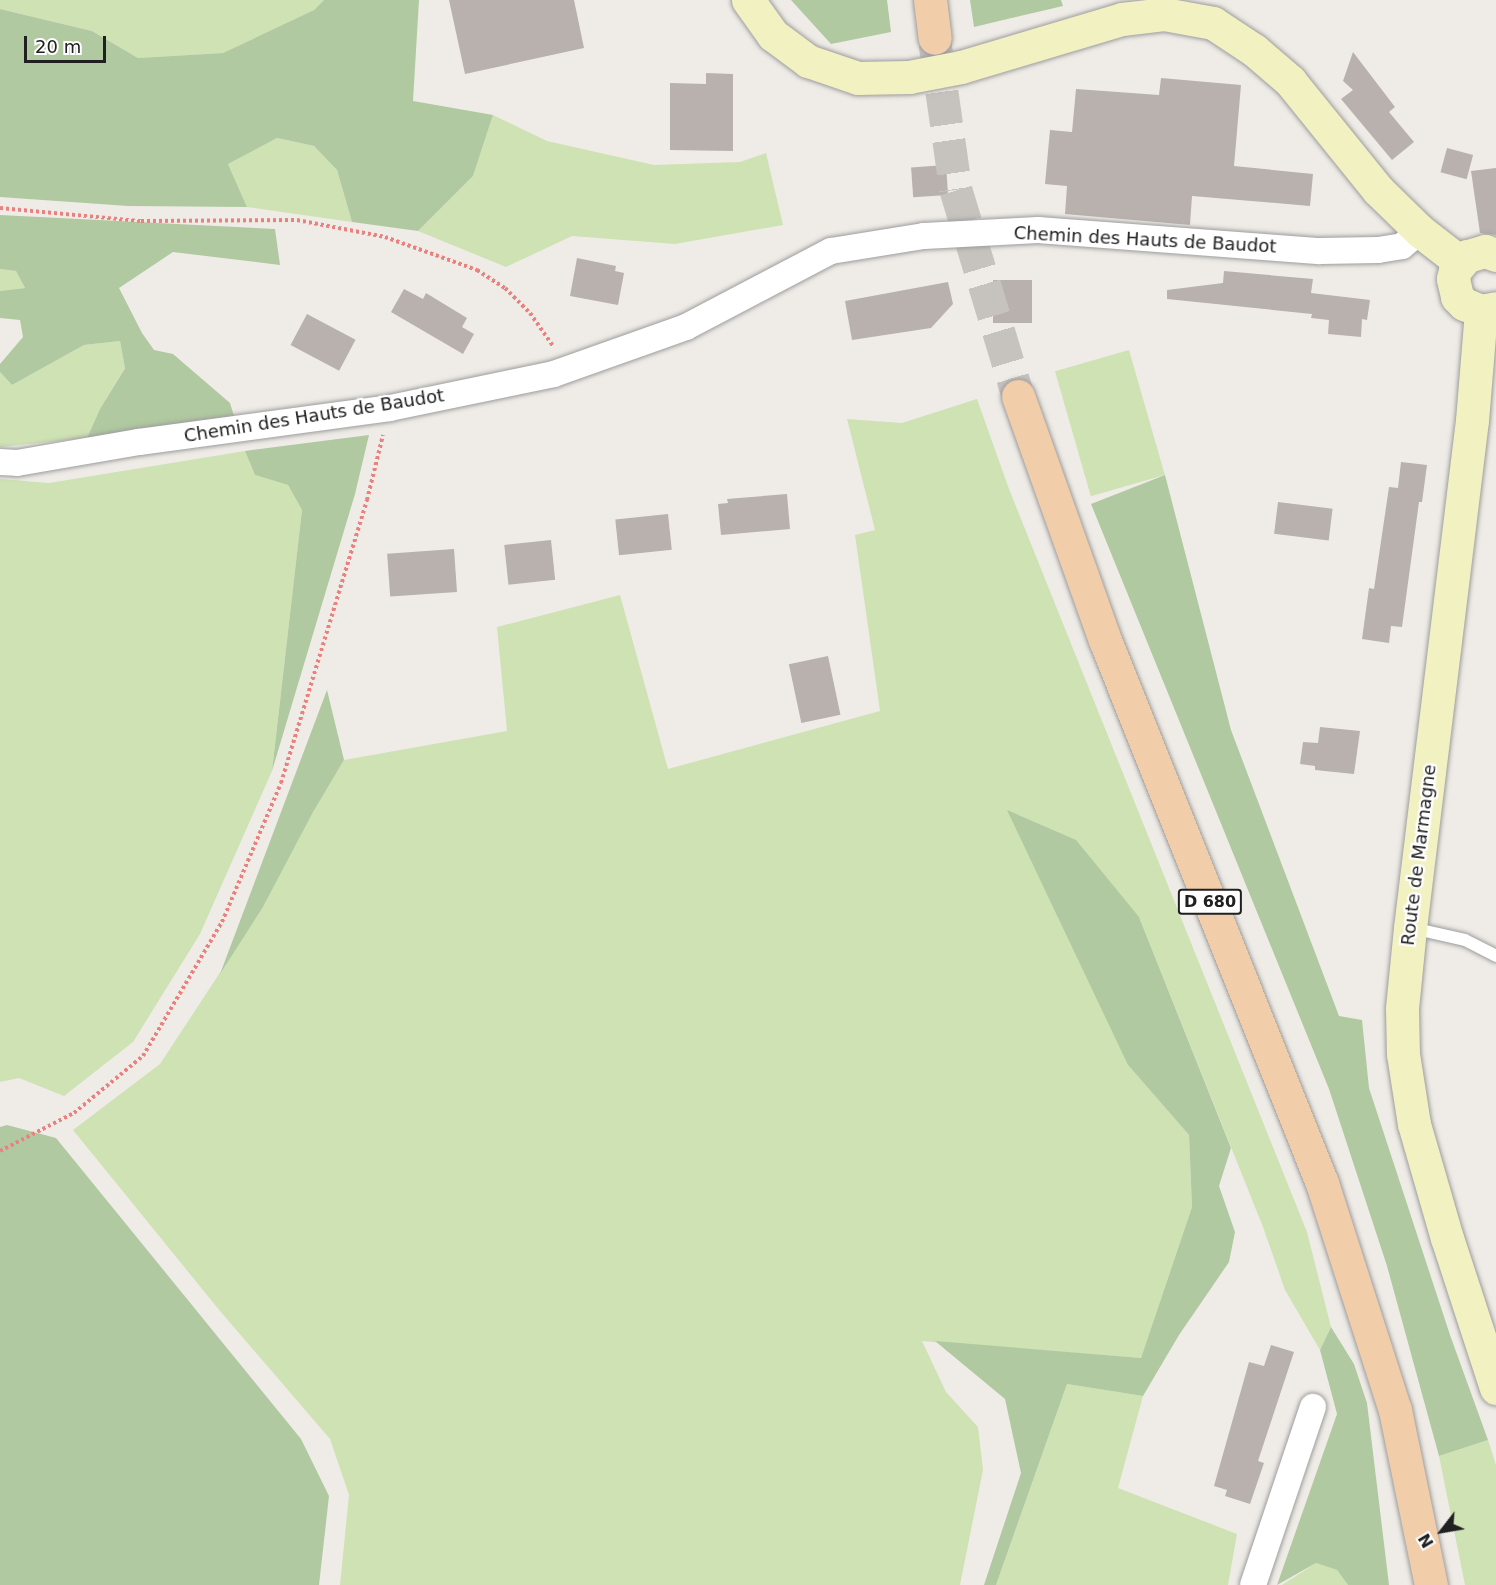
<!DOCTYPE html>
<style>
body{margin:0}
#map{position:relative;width:1496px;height:1585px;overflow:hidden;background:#efece7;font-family:"DejaVu Sans",sans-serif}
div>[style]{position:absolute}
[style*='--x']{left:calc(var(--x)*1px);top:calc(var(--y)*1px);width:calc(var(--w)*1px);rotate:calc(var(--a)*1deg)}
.grass>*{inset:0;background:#cee2b4;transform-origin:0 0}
.forest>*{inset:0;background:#b0c9a1}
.building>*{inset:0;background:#b8b1ad;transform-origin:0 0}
.primary-tunnel>*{height:33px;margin-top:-16.5px;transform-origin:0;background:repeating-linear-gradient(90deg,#c6c3bf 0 33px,transparent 0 49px)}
.path>*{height:4px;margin-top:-2px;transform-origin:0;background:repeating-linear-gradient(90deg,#e9817e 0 3px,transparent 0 6px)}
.roads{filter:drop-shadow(0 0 2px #9d9d9d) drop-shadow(0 0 2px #9d9d9d)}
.service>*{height:12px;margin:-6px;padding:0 6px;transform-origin:6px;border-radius:6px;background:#fff}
.minor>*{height:26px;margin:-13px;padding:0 13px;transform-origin:13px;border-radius:13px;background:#fff}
.secondary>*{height:33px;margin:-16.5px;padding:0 16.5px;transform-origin:16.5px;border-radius:16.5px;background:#f2f1c2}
.primary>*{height:33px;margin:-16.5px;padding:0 16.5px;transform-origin:16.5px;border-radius:16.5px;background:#f1cdaa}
span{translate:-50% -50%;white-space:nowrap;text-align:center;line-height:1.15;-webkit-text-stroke:4.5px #fff;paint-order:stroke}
.shield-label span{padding:2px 4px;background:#fff;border:2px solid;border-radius:4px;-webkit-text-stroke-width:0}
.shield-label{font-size:16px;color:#202020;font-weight:700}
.street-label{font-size:18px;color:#202020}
.north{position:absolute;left:1412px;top:1501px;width:60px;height:60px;-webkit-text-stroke:4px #fff;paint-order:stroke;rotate:239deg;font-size:16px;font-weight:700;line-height:24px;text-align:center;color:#202020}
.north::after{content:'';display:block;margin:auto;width:21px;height:27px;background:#202020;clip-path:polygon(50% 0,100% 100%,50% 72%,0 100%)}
.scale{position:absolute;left:24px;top:36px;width:82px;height:27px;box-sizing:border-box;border:3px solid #202020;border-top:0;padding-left:8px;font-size:18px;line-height:21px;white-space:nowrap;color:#202020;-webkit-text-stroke:4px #fff;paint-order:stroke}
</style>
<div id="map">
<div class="grass">
<div style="clip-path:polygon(0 0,324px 0,314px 10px,223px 53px,138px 58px,92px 31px,0 9px)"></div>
<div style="clip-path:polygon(493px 115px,547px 141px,654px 165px,740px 162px,766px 153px,783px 225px,675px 244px,572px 236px,506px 267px,418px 231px,473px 176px)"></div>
<div style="clip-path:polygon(277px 138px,314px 146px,337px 170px,352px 222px,247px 207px,228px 164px)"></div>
<div style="clip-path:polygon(0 269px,16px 271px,25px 288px,0 291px)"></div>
<div style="clip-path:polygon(120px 341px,125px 367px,100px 409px,87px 438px,0 447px,0 372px,12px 385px,84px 345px)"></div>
<div style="left:1129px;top:350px;width:130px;height:77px;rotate:74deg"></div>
<div style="clip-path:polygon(977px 399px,1009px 489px,1307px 1232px,1331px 1327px,1320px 1350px,1285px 1290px,1263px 1227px,1139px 917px,1128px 1065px,1189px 1135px,1192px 1207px,1141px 1358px,922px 1341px,946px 1392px,978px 1427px,983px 1470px,960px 1585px,340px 1585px,349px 1495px,330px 1439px,220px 1311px,73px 1130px,160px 1064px,263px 907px,313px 811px,344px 760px,507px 731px,497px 627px,620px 595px,668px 769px,880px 711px,855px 535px,875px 530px,847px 419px,902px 423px)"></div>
<div style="clip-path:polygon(245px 451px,255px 475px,288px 485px,302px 510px,272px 771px,200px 934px,133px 1042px,64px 1096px,19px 1078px,0 1082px,0 479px,49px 483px)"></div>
<div style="clip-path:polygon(1067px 1384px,1143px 1396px,1118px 1488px,1237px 1534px,1228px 1585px,996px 1585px)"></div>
<div style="clip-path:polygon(1488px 1440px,1496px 1465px,1496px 1585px,1465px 1585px,1439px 1456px)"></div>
<div style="clip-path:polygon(1316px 1563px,1337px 1570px,1348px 1585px,1282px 1585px)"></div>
</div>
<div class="forest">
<div style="clip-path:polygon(324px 0,419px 0,413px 101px,493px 115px,473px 176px,418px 231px,352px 222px,337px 170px,314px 146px,277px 138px,228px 164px,247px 207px,128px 206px,0 197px,0 9px,92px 31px,138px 58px,223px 53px,314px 10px)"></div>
<div style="clip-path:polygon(791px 0,887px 0,891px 32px,831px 44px)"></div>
<div style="clip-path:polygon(970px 0,1061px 0,1063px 6px,974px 27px)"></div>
<div style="clip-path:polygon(0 215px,275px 229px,280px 265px,173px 252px,119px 288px,142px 333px,154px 350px,173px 354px,230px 403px,235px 419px,87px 438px,100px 409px,125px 368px,120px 341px,84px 345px,12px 385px,0 372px,0 364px,23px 337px,20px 320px,0 318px,0 291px,25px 288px,16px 271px,0 269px)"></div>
<div style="clip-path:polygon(369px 435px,355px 494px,272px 771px,302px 510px,288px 485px,255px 475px,245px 451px)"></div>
<div style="clip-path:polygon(1165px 475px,1231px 730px,1339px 1016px,1362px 1020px,1369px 1088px,1450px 1335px,1488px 1440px,1439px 1456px,1387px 1266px,1329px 1089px,1091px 504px)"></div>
<div style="clip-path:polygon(327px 690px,344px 760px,313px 812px,263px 907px,220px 974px)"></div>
<div style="clip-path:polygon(1007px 810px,1076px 840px,1139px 917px,1231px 1148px,1219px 1186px,1235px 1232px,1229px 1262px,1179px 1335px,1143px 1396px,1067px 1384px,996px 1585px,984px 1585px,1021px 1473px,1005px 1399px,935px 1341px,1141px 1358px,1192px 1207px,1189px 1135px,1128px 1065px)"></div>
<div style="clip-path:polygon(7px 1125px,56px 1138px,301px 1439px,329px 1496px,319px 1585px,0 1585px,0 1127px)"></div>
<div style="clip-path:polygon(1331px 1327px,1354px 1364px,1367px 1403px,1389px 1585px,1348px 1585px,1337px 1570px,1316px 1563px,1277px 1585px,1337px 1414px,1320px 1350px)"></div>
</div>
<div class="building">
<div style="clip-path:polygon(449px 0,574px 0,584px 48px,465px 74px)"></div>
<div style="clip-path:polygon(1353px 52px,1395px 107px,1389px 112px,1414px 142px,1392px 160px,1341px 99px,1353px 90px,1343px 81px)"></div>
<div style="clip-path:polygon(706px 73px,733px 74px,733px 151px,670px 150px,670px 83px,706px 84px)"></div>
<div style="clip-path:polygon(1161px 78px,1241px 85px,1234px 166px,1313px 174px,1310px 206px,1192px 196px,1190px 225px,1065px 214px,1067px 186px,1045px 184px,1050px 130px,1072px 132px,1076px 89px,1159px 95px)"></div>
<div style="left:1447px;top:148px;width:27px;height:25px;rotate:15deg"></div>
<div style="left:946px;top:165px;width:30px;height:35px;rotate:86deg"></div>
<div style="clip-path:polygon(1496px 168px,1496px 235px,1480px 233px,1471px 171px)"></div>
<div style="clip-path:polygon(577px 258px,616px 266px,615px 271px,624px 273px,618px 305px,570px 296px)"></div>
<div style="clip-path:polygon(1224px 271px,1313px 279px,1311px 293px,1370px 300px,1367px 320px,1362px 319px,1361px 337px,1328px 334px,1329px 320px,1311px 318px,1312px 314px,1167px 299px,1167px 290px,1223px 283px)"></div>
<div style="left:1032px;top:280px;width:43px;height:39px;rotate:90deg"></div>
<div style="clip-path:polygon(948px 282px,953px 304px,931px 328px,852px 340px,845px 301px)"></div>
<div style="clip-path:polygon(404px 289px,423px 299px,426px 293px,467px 318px,462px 327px,474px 334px,463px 354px,391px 312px)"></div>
<div style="left:307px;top:314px;width:55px;height:35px;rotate:28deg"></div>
<div style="clip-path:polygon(1401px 462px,1427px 465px,1422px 502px,1419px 502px,1402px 627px,1391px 626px,1389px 643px,1362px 639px,1369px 588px,1374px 589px,1389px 487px,1398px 488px)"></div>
<div style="clip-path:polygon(787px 494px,790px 529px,721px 535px,718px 504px,728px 503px,727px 499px)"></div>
<div style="left:1278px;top:502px;width:55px;height:32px;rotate:7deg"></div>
<div style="left:668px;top:514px;width:36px;height:53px;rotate:84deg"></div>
<div style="left:551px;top:540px;width:40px;height:47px;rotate:84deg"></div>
<div style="left:454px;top:549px;width:43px;height:67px;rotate:86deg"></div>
<div style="left:828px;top:656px;width:60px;height:40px;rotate:78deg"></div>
<div style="clip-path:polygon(1320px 727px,1360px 731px,1354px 774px,1315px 770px,1315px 766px,1300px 764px,1303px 742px,1318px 743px)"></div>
<div style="clip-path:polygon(1271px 1345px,1294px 1352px,1258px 1461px,1264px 1463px,1250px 1504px,1225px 1496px,1227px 1490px,1214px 1486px,1249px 1362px,1264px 1366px)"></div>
</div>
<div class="primary-tunnel">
<div style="--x:935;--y:43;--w:148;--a:81.9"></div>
<div style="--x:956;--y:190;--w:215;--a:73.2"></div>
</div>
<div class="path">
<div style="--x:0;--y:208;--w:142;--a:5.3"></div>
<div style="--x:141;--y:221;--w:156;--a:-0.4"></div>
<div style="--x:297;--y:220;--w:90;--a:10.9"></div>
<div style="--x:385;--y:237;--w:98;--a:19.7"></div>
<div style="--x:477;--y:270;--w:33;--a:33"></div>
<div style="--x:505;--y:288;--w:35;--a:45"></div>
<div style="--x:530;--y:313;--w:40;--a:55.1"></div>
<div style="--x:0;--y:1151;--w:83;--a:-27.2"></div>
<div style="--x:74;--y:1113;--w:89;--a:-39.6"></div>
<div style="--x:143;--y:1056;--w:156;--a:-59.5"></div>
<div style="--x:222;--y:922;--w:151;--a:-67"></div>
<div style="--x:281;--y:783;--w:296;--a:-73.1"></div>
<div style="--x:367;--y:500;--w:67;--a:-76.2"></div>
</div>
<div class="roads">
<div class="service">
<div style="--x:1412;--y:928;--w:54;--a:12.8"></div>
<div style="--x:1465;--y:940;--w:35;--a:27"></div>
</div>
<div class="minor">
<div style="--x:0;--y:462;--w:17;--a:3"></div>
<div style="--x:17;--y:463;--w:124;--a:-9.8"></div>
<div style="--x:139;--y:442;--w:253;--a:-7.7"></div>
<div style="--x:390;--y:408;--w:167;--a:-11.7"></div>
<div style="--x:554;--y:374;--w:140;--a:-19.6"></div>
<div style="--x:686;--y:327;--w:164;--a:-27.7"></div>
<div style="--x:831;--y:251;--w:94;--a:-9.2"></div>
<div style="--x:924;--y:236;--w:114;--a:-3"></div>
<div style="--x:1038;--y:230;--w:283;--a:4.3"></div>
<div style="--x:1320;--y:251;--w:58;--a:-1"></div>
<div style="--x:1378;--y:250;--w:24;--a:-9"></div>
<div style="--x:1402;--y:246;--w:23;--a:-40"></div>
<div style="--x:1253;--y:1585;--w:188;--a:-71.4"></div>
</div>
<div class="secondary">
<div style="--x:748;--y:0;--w:43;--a:54.5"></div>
<div style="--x:773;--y:35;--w:44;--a:36.6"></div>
<div style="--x:808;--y:61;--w:53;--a:18.8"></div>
<div style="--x:858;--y:78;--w:51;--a:-1.1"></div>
<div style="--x:909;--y:77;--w:53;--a:-10.9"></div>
<div style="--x:961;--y:67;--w:168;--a:-16.6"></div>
<div style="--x:1122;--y:19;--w:42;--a:-6.8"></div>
<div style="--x:1164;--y:14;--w:50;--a:10.4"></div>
<div style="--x:1213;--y:23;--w:49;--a:33.4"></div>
<div style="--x:1254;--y:50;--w:48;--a:40.7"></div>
<div style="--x:1290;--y:81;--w:140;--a:51.1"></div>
<div style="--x:1378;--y:190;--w:59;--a:44.3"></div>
<div style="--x:1420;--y:231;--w:51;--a:37.8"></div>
<div style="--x:1496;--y:255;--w:12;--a:-160"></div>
<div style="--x:1485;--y:251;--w:19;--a:164"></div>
<div style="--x:1467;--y:256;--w:18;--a:131"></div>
<div style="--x:1455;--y:270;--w:9;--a:103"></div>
<div style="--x:1453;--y:279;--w:18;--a:77"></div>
<div style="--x:1457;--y:297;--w:10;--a:45"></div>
<div style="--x:1464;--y:304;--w:18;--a:22"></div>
<div style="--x:1481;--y:311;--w:15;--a:-11"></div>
<div style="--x:1481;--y:311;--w:109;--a:94.7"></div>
<div style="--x:1472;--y:420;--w:512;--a:96.96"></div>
<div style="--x:1410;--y:928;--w:80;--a:95.7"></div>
<div style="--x:1402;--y:1008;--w:46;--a:88.8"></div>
<div style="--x:1403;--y:1054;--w:71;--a:81.1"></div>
<div style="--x:1414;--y:1124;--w:119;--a:73.9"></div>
<div style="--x:1447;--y:1238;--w:158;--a:71.9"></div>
</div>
<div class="primary">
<div style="--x:930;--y:0;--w:38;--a:83"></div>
<div style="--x:1018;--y:396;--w:259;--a:70.4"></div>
<div style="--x:1105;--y:640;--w:585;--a:68.22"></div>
<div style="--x:1322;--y:1183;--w:238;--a:72.2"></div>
<div style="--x:1395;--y:1410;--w:179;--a:78.4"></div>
</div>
</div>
<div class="shield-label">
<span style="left:1210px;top:902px">D 680</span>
</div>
<div class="street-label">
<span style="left:1145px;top:240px;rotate:3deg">Chemin des Hauts de Baudot</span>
<span style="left:314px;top:416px;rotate:-9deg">Chemin des Hauts de Baudot</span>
<span style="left:1419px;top:855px;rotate:-83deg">Route de Marmagne</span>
</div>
<div class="north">N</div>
<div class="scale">20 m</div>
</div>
